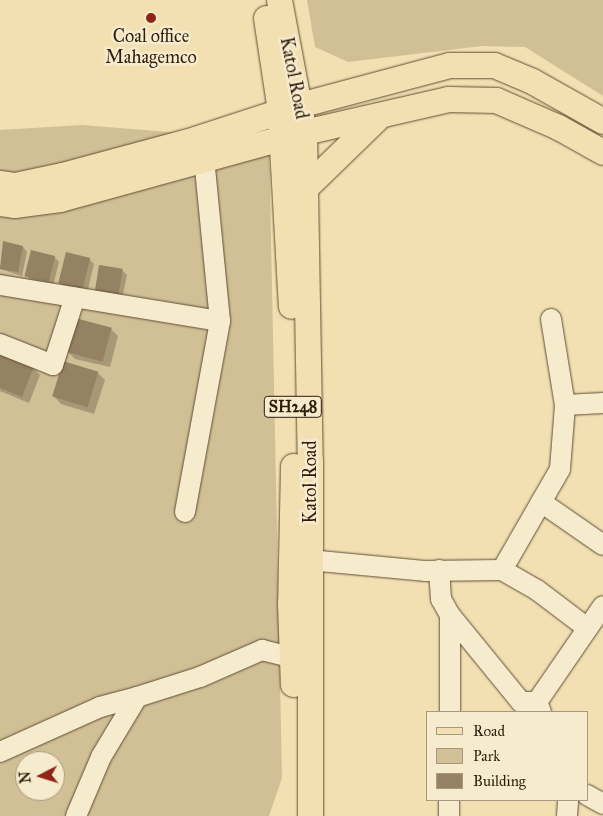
<!DOCTYPE html>
<style>
body{margin:0}
#map{position:relative;width:603px;height:816px;overflow:hidden;background:#f2e0b3;font-family:"IM FELL Great Primer",serif}
div>[style]{position:absolute}
[style*='--x']{left:calc(var(--x)*1px);top:calc(var(--y)*1px);width:calc(var(--w)*1px);rotate:calc(var(--a)*1deg)}
.green>*{inset:0;background:#d1bf96}
.shadow>*{inset:0;background:#0003}
.building>*{inset:0;background:#948262;transform-origin:0 0}
.roads{filter:drop-shadow(0 0 1px #5f4e35) drop-shadow(0 0 1px #5f4e35)}
.minor>*{height:20px;margin:-10px;padding:0 10px;transform-origin:10px;border-radius:10px;background:#f7ebce}
.major>*{height:25px;margin:-12.5px;padding:0 12.5px;transform-origin:12.5px;border-radius:12.5px;background:#f2e0b3}
.dots>*{width:14px;height:14px;translate:-50% -50%;box-sizing:border-box;border:2px solid #f7ebce;border-radius:50%}
span{translate:-50% -50%;white-space:nowrap;text-align:center;line-height:1.15;-webkit-text-stroke:5px #f7ebce;paint-order:stroke}
.shield-label span{padding:1px 4px;background:#f7ebce;border:1px solid;border-radius:4px;-webkit-text-stroke-width:0}
.shield-label{font-size:16px;color:#2e1d0b;font-weight:700}
.poi-label{font-size:18px;color:#2e1d0b}
.street-label{font-size:18px;color:#2e1d0b}
.legend{position:absolute;left:426px;top:711px;width:162px;height:90px;box-sizing:border-box;background:#f7ebce;border:1px solid #a79980;margin:0;padding:6px 9px;list-style:none;font-size:15px;color:#2e1d0b}
.legend li{display:flex;align-items:center;gap:10px;height:25px}
.legend b{width:25px;border:1px solid #a79980}
.north{position:absolute;left:15px;top:751px;width:50px;height:50px;box-sizing:border-box;background:#f7ebce;border:1px solid #a79980;border-radius:50%;rotate:265deg;font-size:14px;font-weight:700;line-height:20px;text-align:center;color:#2e1d0b}
.north::after{content:'';display:block;margin:auto;width:18px;height:22px;background:#8f2418;clip-path:polygon(50% 0,100% 100%,50% 72%,0 100%)}
</style>
<div id="map">
<div class="green">
<div style="clip-path:polygon(307px 0,603px 0,603px 96px,525px 47px,482px 46px,348px 62px,315px 47px)"></div>
<div style="clip-path:polygon(evenodd,82px 125px,269px 140px,282px 778px,269px 816px,0 816px,0 130px,82px 125px,25px 761px,55px 761px,55px 791px,25px 791px,25px 761px)"></div>
</div>
<div class="shadow">
<div style="clip-path:polygon(4px 243px,23px 247px,27px 252px,22px 276px,0 269px)"></div>
<div style="clip-path:polygon(54px 257px,59px 262px,53px 286px,30px 280px,26px 275px)"></div>
<div style="clip-path:polygon(89px 259px,94px 264px,87px 293px,65px 287px,60px 283px)"></div>
<div style="clip-path:polygon(122px 270px,127px 275px,122px 299px,100px 295px)"></div>
<div style="clip-path:polygon(111px 329px,118px 336px,110px 367px,75px 359px,68px 352px)"></div>
<div style="clip-path:polygon(0 354px,33px 368px,40px 375px,29px 403px,0 391px)"></div>
<div style="clip-path:polygon(98px 373px,105px 380px,94px 414px,61px 404px,54px 396px)"></div>
</div>
<div class="building">
<div style="clip-path:polygon(3px 241px,23px 246px,18px 272px,0 269px)"></div>
<div style="left:31px;top:250px;width:25px;height:27px;rotate:14deg"></div>
<div style="left:66px;top:252px;width:25px;height:32px;rotate:14deg"></div>
<div style="left:99px;top:265px;width:24px;height:26px;rotate:9deg"></div>
<div style="left:75px;top:318px;width:38px;height:35px;rotate:15deg"></div>
<div style="clip-path:polygon(0 352px,34px 366px,22px 397px,0 388px)"></div>
<div style="left:63px;top:361px;width:37px;height:37px;rotate:17deg"></div>
</div>
<div class="roads">
<div class="minor">
<div style="--x:0;--y:285;--w:223;--a:9.3"></div>
<div style="--x:551;--y:319;--w:87;--a:80.8"></div>
<div style="--x:565;--y:405;--w:38;--a:-3"></div>
<div style="--x:0;--y:344;--w:57;--a:21.6"></div>
<div style="--x:53;--y:365;--w:71;--a:-72.1"></div>
<div style="--x:541;--y:502;--w:75;--a:34.7"></div>
<div style="--x:185;--y:512;--w:194;--a:-79.6"></div>
<div style="--x:220;--y:321;--w:163;--a:-95.6"></div>
<div style="--x:309;--y:560;--w:118;--a:5.4"></div>
<div style="--x:426;--y:571;--w:76;--a:-0.8"></div>
<div style="--x:502;--y:570;--w:40;--a:29.7"></div>
<div style="--x:537;--y:590;--w:63;--a:37.2"></div>
<div style="--x:439;--y:570;--w:29;--a:86"></div>
<div style="--x:441;--y:599;--w:18;--a:61"></div>
<div style="--x:450;--y:615;--w:112;--a:50.8"></div>
<div style="--x:521;--y:702;--w:16;--a:0"></div>
<div style="--x:537;--y:702;--w:11;--a:68"></div>
<div style="--x:502;--y:570;--w:116;--a:-60.1"></div>
<div style="--x:560;--y:469;--w:64;--a:-85.5"></div>
<div style="--x:537;--y:702;--w:116;--a:-55.5"></div>
<div style="--x:450;--y:712;--w:97;--a:-90"></div>
<div style="--x:0;--y:752;--w:110;--a:-24.2"></div>
<div style="--x:100;--y:707;--w:38;--a:-15"></div>
<div style="--x:587;--y:795;--w:18;--a:29"></div>
<div style="--x:76;--y:816;--w:64;--a:-67"></div>
<div style="--x:101;--y:757;--w:70;--a:-59"></div>
<div style="--x:137;--y:697;--w:66;--a:-17.6"></div>
<div style="--x:200;--y:677;--w:68;--a:-23.5"></div>
<div style="--x:262;--y:650;--w:32;--a:14"></div>
<div style="--x:293;--y:658;--w:13;--a:-51"></div>
<div style="--x:449;--y:816;--w:16;--a:-90"></div>
<div style="--x:567;--y:816;--w:16;--a:-86"></div>
</div>
<div class="major">
<div style="--x:279;--y:0;--w:134;--a:79.3"></div>
<div style="--x:304;--y:132;--w:328;--a:89"></div>
<div style="--x:310;--y:460;--w:356;--a:90"></div>
<div style="--x:266;--y:18;--w:94;--a:81.4"></div>
<div style="--x:280;--y:111;--w:195;--a:86.8"></div>
<div style="--x:0;--y:183;--w:15;--a:8"></div>
<div style="--x:15;--y:185;--w:48;--a:-12"></div>
<div style="--x:62;--y:175;--w:138;--a:-15.1"></div>
<div style="--x:195;--y:139;--w:109;--a:-18.1"></div>
<div style="--x:299;--y:105;--w:155;--a:-14.9"></div>
<div style="--x:449;--y:65;--w:45;--a:0"></div>
<div style="--x:494;--y:65;--w:41;--a:22.8"></div>
<div style="--x:532;--y:81;--w:81;--a:29.4"></div>
<div style="--x:305;--y:188;--w:103;--a:-44.2"></div>
<div style="--x:0;--y:203;--w:14;--a:8"></div>
<div style="--x:14;--y:205;--w:46;--a:-7.4"></div>
<div style="--x:60;--y:199;--w:253;--a:-15.4"></div>
<div style="--x:304;--y:132;--w:148;--a:-12.9"></div>
<div style="--x:448;--y:99;--w:48;--a:1.2"></div>
<div style="--x:496;--y:100;--w:68;--a:23.5"></div>
<div style="--x:558;--y:127;--w:51;--a:29.1"></div>
<div style="--x:293;--y:466;--w:138;--a:91.2"></div>
<div style="--x:290;--y:604;--w:80;--a:87.9"></div>
</div>
</div>
<div class="dots">
<div style="left:151px;top:18px;background:#8f2418"></div>
</div>
<div class="shield-label">
<span style="left:293px;top:407px">SH248</span>
</div>
<div class="poi-label">
<span style="left:151px;top:47px">Coal office<br>Mahagemco</span>
</div>
<div class="street-label">
<span style="left:294px;top:78px;rotate:79deg">Katol Road</span>
<span style="left:310px;top:482px;rotate:-90deg">Katol Road</span>
</div>
<ul class="legend">
<li><b style="height:6px;background:#f2e0b3"></b>Road</li>
<li><b style="height:14px;background:#d1bf96"></b>Park</li>
<li><b style="height:14px;background:#948262"></b>Building</li>
</ul>
<div class="north">N</div>
</div>
